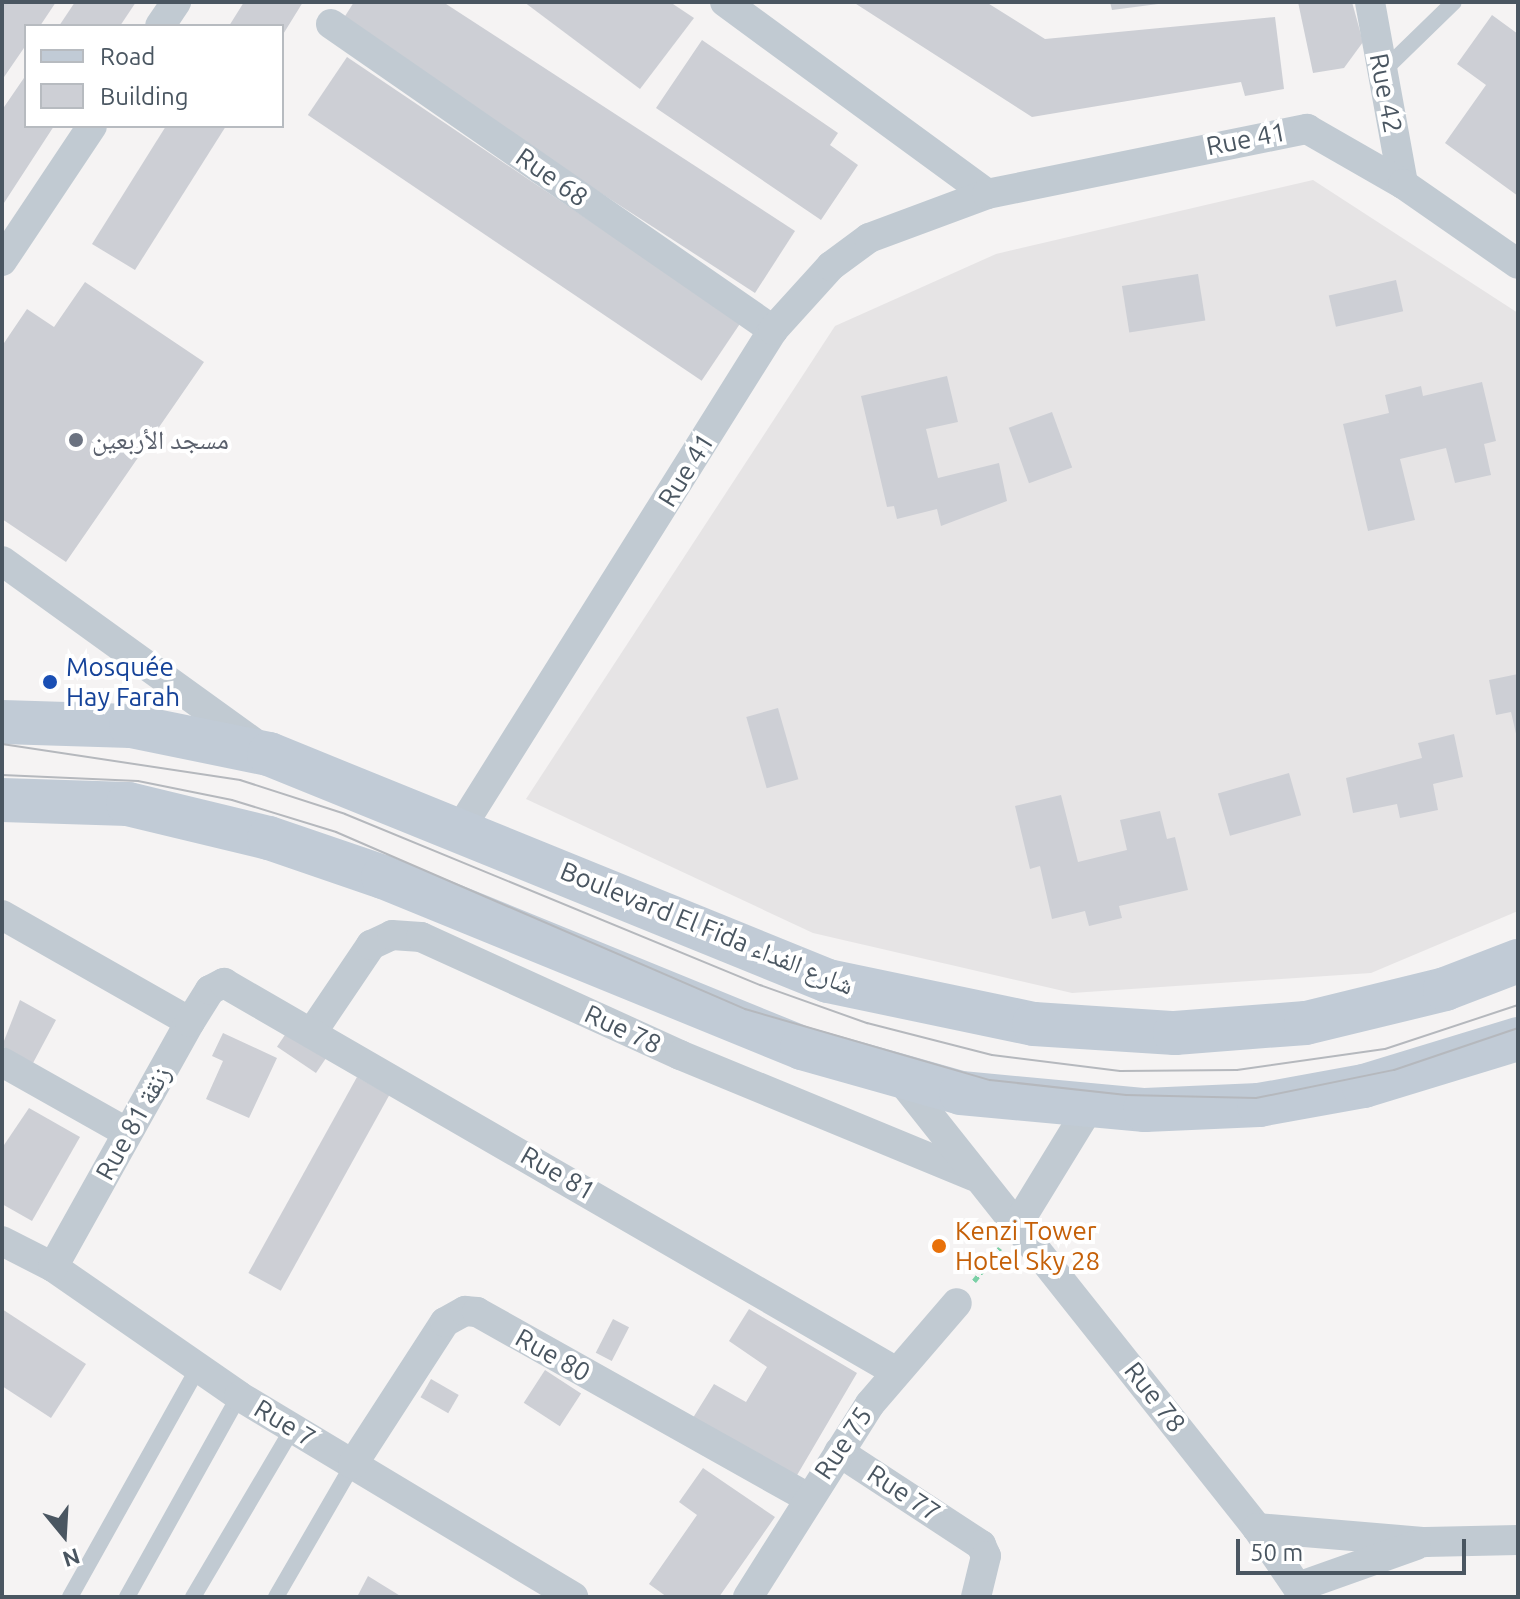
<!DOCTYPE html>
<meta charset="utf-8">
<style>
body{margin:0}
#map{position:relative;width:1520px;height:1599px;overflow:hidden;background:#f5f3f3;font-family:Ubuntu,"Noto Naskh Arabic",sans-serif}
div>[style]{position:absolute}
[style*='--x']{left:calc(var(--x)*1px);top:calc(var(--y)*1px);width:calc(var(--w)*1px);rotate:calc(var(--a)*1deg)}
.education>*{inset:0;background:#e6e4e5}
.building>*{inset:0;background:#cdcfd5;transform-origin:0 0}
.path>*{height:5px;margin-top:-2.5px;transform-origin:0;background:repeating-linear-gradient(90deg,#7ad0a6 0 6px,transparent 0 10px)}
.service>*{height:16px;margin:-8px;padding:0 8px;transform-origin:8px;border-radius:8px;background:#c1cad2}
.minor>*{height:30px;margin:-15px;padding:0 15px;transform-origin:15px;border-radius:15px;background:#c1cad2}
.secondary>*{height:44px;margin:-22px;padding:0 22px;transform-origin:22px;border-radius:22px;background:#c1cbd6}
.tram>*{height:2px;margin:-1px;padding:0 1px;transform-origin:1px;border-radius:1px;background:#b5b8bd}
.dots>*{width:22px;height:22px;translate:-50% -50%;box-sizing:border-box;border:4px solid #fff;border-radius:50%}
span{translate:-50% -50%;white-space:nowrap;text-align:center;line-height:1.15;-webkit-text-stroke:8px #fff;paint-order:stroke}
.street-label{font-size:26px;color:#4a5661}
.worship-label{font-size:26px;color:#5b616d}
.left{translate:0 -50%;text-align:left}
.transit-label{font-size:26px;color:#164399}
.food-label{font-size:26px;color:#c56008}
.frame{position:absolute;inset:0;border:4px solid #4a5661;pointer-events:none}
.legend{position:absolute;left:24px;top:24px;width:260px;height:104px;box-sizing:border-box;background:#fff;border:2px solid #b7bbc0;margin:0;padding:10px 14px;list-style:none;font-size:24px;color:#4a5661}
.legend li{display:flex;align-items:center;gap:16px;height:40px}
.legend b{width:40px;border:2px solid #b7bbc0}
.north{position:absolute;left:24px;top:1495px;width:80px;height:80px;-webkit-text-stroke:6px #fff;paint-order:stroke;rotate:162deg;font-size:22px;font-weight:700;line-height:32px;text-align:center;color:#4a5661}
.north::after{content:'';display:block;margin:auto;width:28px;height:36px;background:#4a5661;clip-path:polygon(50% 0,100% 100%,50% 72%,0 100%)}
.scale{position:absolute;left:1236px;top:1539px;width:230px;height:36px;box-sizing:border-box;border:4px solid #4a5661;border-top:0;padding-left:10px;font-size:24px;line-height:28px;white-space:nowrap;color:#4a5661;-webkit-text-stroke:6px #fff;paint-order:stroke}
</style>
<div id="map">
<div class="education">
<div style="clip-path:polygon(1313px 180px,1518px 313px,1518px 911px,1371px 973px,1072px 993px,813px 933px,526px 799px,835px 326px,996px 254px)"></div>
</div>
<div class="building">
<div style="clip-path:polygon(2px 2px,56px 2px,40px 26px,26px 26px,26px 45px,2px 80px)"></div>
<div style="clip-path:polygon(75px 2px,136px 2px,120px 26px,59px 26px)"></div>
<div style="clip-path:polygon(244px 2px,303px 2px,282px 36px,282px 26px,229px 26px)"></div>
<div style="clip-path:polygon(354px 2px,443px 2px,795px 231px,755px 293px,340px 24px)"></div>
<div style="clip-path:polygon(524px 2px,670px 2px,694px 18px,640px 89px)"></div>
<div style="clip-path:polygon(853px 2px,986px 2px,1045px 39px,1275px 17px,1284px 89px,1245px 96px,1241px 82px,1032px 117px)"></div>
<div style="clip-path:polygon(1110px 2px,1158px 2px,1158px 4px,1112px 10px)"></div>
<div style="clip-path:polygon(1298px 2px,1352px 2px,1363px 42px,1344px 68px,1313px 73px)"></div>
<div style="clip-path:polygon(1492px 15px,1518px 34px,1518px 196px,1445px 143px,1486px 85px,1457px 64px)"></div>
<div style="clip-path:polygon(702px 40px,838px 133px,830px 145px,858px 165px,821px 220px,656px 108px)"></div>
<div style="left:347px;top:57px;width:475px;height:70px;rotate:34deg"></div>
<div style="clip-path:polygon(26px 75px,26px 126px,54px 126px,2px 206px,2px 110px)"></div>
<div style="clip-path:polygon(166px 126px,226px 126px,135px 270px,92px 244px)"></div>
<div style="left:1198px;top:274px;width:47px;height:77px;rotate:81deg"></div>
<div style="left:1396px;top:280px;width:32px;height:69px;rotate:77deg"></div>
<div style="clip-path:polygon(85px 282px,204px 362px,66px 562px,2px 519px,2px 346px,27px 309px,54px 327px)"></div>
<div style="clip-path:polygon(947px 376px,958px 422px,926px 429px,938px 478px,999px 463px,1007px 501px,941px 526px,937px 509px,897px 519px,894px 506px,887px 507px,861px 396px)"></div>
<div style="clip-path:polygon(1482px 382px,1496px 441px,1484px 444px,1491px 475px,1455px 483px,1446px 448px,1400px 459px,1415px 520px,1368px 531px,1343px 424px,1389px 413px,1385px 395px,1421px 386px,1423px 396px)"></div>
<div style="left:1052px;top:412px;width:59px;height:46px;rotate:70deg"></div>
<div style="clip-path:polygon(1518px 674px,1518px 737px,1517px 738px,1511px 712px,1496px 715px,1489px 680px)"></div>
<div style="left:778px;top:708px;width:74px;height:33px;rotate:74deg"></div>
<div style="clip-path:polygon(1454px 734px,1463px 777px,1433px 784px,1438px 810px,1400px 818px,1397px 804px,1353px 813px,1346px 778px,1422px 758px,1418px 743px)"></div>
<div style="left:1289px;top:773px;width:44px;height:74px;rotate:74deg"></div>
<div style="clip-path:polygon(1061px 795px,1078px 862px,1127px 850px,1120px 820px,1160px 811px,1167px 839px,1175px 837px,1188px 890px,1119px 906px,1122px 918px,1089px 926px,1085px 911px,1052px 919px,1040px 866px,1030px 869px,1015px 806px)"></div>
<div style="clip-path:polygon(20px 1000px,56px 1020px,33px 1063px,2px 1046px)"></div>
<div style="left:291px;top:1026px;width:47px;height:25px;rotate:34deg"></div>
<div style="clip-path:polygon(223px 1033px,277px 1058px,249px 1118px,206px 1099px,223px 1061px,212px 1056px)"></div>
<div style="left:357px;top:1077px;width:37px;height:224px;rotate:29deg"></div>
<div style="clip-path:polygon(29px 1108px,80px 1137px,32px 1221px,2px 1204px,2px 1148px)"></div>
<div style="clip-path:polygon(2px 1309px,86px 1364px,51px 1418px,2px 1386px)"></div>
<div style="clip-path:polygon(749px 1309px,857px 1373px,793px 1482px,691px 1421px,714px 1384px,746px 1402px,767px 1367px,729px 1341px)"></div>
<div style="left:613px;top:1319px;width:18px;height:38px;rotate:27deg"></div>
<div style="left:545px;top:1370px;width:43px;height:39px;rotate:33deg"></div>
<div style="left:431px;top:1379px;width:32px;height:21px;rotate:30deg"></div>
<div style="clip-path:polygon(703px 1468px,775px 1517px,719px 1597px,667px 1597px,649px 1584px,697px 1515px,679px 1502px)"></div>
<div style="clip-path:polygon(368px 1576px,402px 1597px,357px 1597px)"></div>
</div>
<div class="path">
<div style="--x:974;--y:1281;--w:42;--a:-51.8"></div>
</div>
<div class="service">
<div style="--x:1382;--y:72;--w:100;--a:-44.2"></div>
<div style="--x:70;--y:1597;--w:262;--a:-60.8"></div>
<div style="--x:127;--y:1597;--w:230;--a:-60.9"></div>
<div style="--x:193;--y:1597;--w:196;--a:-59.4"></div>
<div style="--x:276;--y:1597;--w:154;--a:-59.9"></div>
</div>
<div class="minor">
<div style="--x:725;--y:2;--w:325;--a:36.2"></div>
<div style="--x:1370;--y:2;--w:185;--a:79.7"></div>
<div style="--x:331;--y:24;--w:538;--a:34.7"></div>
<div style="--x:160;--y:26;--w:29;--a:-56"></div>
<div style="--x:2;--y:261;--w:162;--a:-56.3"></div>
<div style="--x:2;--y:561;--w:319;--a:35.8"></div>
<div style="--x:460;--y:829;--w:589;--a:-57.9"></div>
<div style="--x:773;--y:330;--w:86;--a:-47.8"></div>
<div style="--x:831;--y:266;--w:47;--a:-36.4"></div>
<div style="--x:869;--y:238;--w:126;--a:-20.4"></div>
<div style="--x:987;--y:194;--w:327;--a:-11.5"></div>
<div style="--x:1307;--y:129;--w:111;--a:29.8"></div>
<div style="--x:1403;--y:184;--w:140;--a:34.8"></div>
<div style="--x:2;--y:915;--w:216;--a:29.6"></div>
<div style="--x:313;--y:1031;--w:104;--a:-56"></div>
<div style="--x:371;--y:945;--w:23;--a:-25"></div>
<div style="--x:392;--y:935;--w:29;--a:4"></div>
<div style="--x:421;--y:937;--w:285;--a:24.5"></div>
<div style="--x:680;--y:1055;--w:317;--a:22.4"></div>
<div style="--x:2;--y:1062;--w:142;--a:29.4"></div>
<div style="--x:898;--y:1076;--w:577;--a:51.54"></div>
<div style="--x:1257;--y:1528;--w:83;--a:55.7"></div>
<div style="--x:1017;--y:1225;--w:140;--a:-58.5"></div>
<div style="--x:2;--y:1241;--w:57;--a:27"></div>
<div style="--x:53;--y:1267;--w:226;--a:34.7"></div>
<div style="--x:239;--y:1396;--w:390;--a:31"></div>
<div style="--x:53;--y:1267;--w:281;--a:-60.8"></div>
<div style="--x:190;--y:1022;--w:38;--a:-58"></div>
<div style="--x:210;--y:990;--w:16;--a:-27"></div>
<div style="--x:224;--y:983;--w:775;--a:30.04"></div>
<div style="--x:839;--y:1452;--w:170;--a:33.2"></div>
<div style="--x:981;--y:1545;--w:12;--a:66"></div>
<div style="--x:986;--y:1556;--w:42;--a:103.7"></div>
<div style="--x:353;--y:1464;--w:169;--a:-57.1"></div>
<div style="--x:445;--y:1322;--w:23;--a:-29"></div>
<div style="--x:465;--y:1311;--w:12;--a:5"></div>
<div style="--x:477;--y:1312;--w:377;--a:29.3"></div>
<div style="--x:1257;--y:1528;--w:169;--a:4.8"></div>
<div style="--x:1425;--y:1542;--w:93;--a:-1.2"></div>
<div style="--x:1301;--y:1586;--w:122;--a:-19.6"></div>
<div style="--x:748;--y:1597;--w:228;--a:-57.7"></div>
<div style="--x:870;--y:1404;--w:133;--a:-49.3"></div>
</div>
<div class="secondary">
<div style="--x:2;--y:722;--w:129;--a:1.8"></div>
<div style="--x:131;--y:726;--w:141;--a:11.5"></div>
<div style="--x:269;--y:754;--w:603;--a:22.1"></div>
<div style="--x:828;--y:981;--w:210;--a:11.8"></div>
<div style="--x:1034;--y:1024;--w:141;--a:3.7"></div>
<div style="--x:1175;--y:1033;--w:131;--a:-4.4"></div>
<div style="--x:1306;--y:1023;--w:143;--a:-13.7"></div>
<div style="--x:1445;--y:989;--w:78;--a:-21"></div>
<div style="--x:2;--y:800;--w:126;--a:1.8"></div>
<div style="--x:128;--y:804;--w:145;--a:13.6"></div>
<div style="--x:269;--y:838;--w:120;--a:18.9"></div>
<div style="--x:383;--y:877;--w:453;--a:22.2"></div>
<div style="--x:802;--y:1048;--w:165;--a:15.8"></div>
<div style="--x:961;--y:1093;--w:185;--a:5.3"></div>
<div style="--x:1145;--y:1110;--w:114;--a:-2.5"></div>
<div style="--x:1259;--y:1105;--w:107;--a:-10.3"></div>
<div style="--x:1364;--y:1086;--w:161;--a:-17"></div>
</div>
<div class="tram">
<div style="--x:2;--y:744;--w:241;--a:8.6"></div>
<div style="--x:240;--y:780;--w:110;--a:17.9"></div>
<div style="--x:345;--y:814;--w:449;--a:22.4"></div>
<div style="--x:760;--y:985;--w:114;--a:19.6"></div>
<div style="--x:867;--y:1023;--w:129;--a:14.4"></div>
<div style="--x:992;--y:1055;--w:129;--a:7.1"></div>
<div style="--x:1120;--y:1071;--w:117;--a:-0.5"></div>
<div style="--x:1237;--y:1070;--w:149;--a:-8.1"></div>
<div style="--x:1385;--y:1049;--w:140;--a:-18.3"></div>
<div style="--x:2;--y:775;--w:136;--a:2.5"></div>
<div style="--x:138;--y:781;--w:96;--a:11.4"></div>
<div style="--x:232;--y:800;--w:109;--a:17.1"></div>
<div style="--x:336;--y:832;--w:446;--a:23.4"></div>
<div style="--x:745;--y:1009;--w:255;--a:16.2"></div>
<div style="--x:990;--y:1080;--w:137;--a:6.3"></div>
<div style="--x:1126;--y:1095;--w:130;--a:1.3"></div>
<div style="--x:1256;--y:1098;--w:141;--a:-11.5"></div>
<div style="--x:1394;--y:1070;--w:131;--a:-18.7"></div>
</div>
<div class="dots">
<div style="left:76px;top:440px;background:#6b7280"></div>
<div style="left:50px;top:682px;background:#1a4fb4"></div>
<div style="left:939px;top:1246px;background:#e8710a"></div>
</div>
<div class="street-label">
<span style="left:1386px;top:93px;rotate:79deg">Rue 42</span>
<span style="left:1246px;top:139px;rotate:-11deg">Rue 41</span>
<span style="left:552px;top:177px;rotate:35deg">Rue 68</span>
<span style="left:686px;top:470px;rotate:-58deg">Rue 41</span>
<span style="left:707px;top:928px;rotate:22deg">Boulevard El Fida شارع الفداء</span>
<span style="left:623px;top:1029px;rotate:25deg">Rue 78</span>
<span style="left:133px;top:1123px;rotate:-61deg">Rue 81 زنقة</span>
<span style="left:558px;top:1173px;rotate:30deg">Rue 81</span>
<span style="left:553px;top:1355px;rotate:29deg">Rue 80</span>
<span style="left:1155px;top:1397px;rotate:52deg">Rue 78</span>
<span style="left:285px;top:1423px;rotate:31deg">Rue 7</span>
<span style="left:843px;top:1443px;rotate:-56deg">Rue 75</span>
<span style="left:904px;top:1493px;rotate:33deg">Rue 77</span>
</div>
<div class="worship-label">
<span class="left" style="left:92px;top:440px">مسجد الأربعين</span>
</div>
<div class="transit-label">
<span class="left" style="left:66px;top:682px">Mosquée<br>Hay Farah</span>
</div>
<div class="food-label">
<span class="left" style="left:955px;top:1246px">Kenzi Tower<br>Hotel Sky 28</span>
</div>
<div class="frame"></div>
<ul class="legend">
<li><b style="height:10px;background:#c1cbd6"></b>Road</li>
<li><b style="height:22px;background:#cdcfd5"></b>Building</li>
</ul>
<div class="north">N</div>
<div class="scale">50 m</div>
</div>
